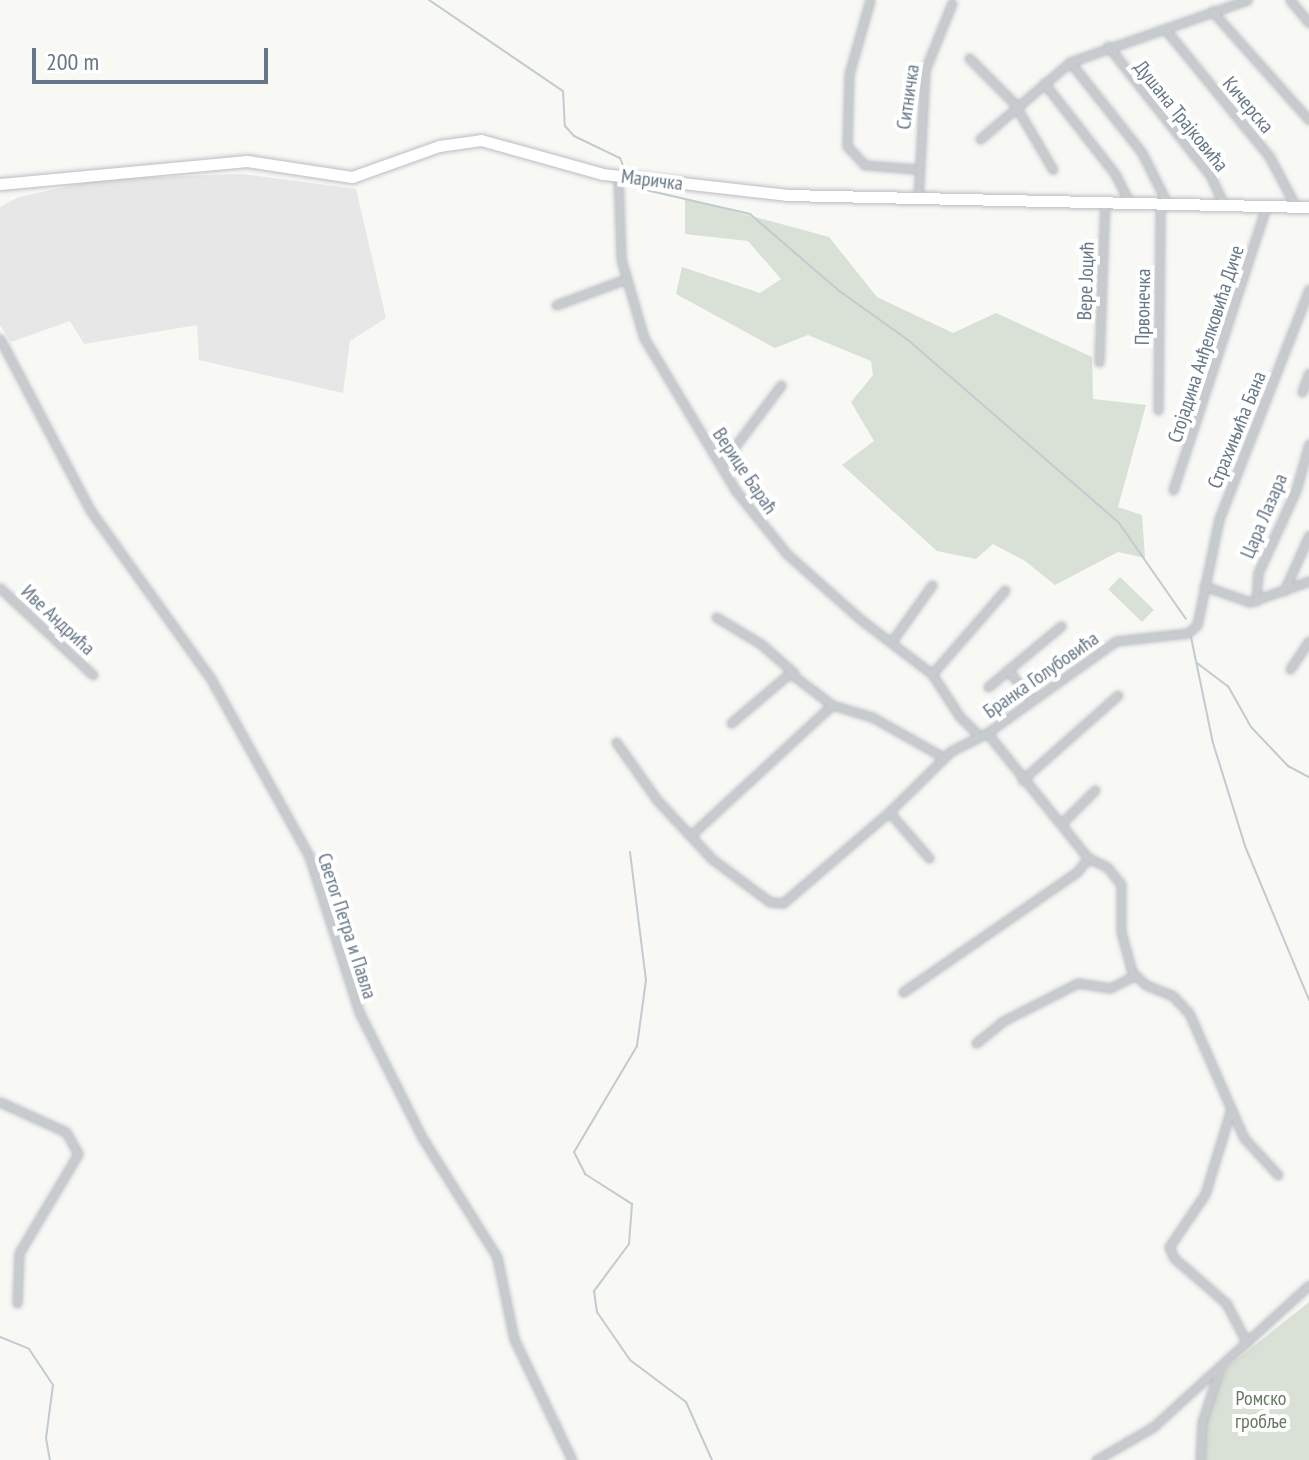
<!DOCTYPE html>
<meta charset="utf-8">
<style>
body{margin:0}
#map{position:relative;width:1309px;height:1460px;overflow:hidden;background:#f8f8f5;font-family:"PT Sans Narrow",sans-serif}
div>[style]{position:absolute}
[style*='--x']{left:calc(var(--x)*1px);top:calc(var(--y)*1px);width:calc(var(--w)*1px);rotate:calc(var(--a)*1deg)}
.built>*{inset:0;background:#e6e7e6}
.green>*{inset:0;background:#d9e0d5;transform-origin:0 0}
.stream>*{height:2px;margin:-1px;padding:0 1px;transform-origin:1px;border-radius:1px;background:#c1cbd0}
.roads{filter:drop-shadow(0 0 2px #b9bec3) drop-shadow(0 0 2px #b9bec3)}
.street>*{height:7px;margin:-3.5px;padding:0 3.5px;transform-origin:3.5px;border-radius:3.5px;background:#c7cbce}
.secondary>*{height:11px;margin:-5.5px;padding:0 5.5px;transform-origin:5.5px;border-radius:5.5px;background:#fff}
span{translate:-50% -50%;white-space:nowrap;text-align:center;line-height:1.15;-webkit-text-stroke:8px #fff;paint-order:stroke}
.street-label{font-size:20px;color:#657788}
.park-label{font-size:20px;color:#647a60}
.scale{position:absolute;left:32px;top:48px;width:236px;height:36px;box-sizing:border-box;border:4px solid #657788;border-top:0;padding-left:10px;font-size:24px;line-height:28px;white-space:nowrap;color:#657788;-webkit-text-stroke:6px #fff;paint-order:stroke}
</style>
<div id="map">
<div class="built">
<div style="clip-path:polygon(242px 174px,356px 189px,386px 318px,350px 341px,343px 393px,199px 360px,197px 325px,84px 344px,70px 321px,11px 342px,0 325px,0 207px,19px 197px,102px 179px)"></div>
</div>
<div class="green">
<div style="clip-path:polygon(685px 198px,829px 237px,877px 297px,953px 333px,996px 313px,1092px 357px,1093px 399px,1146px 405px,1118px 507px,1142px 515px,1145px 558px,1118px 552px,1055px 585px,1025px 561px,993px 544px,976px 559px,937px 551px,842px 465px,874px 441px,851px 402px,873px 375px,871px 361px,808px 335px,775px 348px,676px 294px,682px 267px,760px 293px,781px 279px,748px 241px,685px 234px)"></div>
<div style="left:1120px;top:577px;width:47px;height:17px;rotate:44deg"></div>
<div style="clip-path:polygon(1309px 1302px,1309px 1460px,1201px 1460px,1201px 1426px,1226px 1368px)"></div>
</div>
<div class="stream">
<div style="--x:429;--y:0;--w:162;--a:34.2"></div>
<div style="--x:563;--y:91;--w:35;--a:87"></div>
<div style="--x:565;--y:126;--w:13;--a:48"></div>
<div style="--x:574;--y:136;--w:51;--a:25.6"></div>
<div style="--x:620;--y:158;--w:16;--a:68"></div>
<div style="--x:632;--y:181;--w:17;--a:33"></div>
<div style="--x:646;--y:190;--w:107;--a:13"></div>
<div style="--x:750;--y:214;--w:116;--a:40.8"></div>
<div style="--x:838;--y:290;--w:86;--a:35.5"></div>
<div style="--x:908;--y:340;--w:279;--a:40.9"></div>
<div style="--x:1119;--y:523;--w:117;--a:55.1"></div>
<div style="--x:1191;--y:637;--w:108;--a:78.3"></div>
<div style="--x:1213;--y:743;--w:108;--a:72.7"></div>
<div style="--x:1245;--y:846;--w:167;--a:67.4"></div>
<div style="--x:1197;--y:663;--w:39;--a:37"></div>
<div style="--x:1228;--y:686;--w:47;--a:60.7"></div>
<div style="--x:1251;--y:727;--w:54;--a:46.5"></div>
<div style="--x:1288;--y:766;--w:24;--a:28"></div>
<div style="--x:630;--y:852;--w:129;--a:82.9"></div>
<div style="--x:646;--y:980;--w:67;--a:97.8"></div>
<div style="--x:637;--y:1046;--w:123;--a:120.7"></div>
<div style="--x:574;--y:1152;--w:25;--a:63"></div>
<div style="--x:585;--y:1174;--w:56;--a:32.6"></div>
<div style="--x:632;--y:1204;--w:40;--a:94.3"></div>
<div style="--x:629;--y:1244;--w:59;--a:126.7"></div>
<div style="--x:594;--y:1291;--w:21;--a:82"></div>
<div style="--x:597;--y:1312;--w:58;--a:55.5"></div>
<div style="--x:630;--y:1360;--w:70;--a:36.9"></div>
<div style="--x:686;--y:1402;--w:64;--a:65.9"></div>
<div style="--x:0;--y:1337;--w:31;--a:22"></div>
<div style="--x:29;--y:1349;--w:43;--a:56.3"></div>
<div style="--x:53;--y:1385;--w:53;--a:97.5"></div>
<div style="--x:46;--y:1438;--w:22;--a:80"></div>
</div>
<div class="roads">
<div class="street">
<div style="--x:870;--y:0;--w:77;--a:105.8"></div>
<div style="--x:849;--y:74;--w:72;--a:91.6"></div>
<div style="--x:847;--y:146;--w:26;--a:47"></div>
<div style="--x:865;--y:165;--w:52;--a:4.4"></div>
<div style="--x:1290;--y:0;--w:30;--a:50"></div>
<div style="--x:1212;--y:11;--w:146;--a:48.3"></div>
<div style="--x:1165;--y:29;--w:164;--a:50.7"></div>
<div style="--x:1269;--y:156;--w:58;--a:62.1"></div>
<div style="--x:1108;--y:46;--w:164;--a:51.7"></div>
<div style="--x:1210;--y:175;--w:35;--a:65"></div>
<div style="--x:969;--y:58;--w:66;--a:45"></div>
<div style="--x:1070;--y:62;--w:116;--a:51.6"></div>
<div style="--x:1142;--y:153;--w:58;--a:63.4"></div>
<div style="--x:1044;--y:83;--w:115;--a:52"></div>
<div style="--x:1115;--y:174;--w:33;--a:63"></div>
<div style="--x:1018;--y:110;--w:69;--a:59.7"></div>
<div style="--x:980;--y:139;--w:118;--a:-40.5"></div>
<div style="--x:1070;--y:62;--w:188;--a:-19.3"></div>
<div style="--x:618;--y:176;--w:83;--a:87.9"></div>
<div style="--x:621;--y:259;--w:82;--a:73.8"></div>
<div style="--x:644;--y:338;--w:179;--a:59"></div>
<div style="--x:736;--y:491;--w:81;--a:51"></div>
<div style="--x:787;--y:554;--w:98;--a:41.7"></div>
<div style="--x:860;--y:619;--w:91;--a:37.4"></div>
<div style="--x:932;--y:674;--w:51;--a:56.9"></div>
<div style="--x:960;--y:717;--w:28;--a:44"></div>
<div style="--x:918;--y:200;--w:130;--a:-86.9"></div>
<div style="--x:925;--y:70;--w:72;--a:-68.1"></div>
<div style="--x:556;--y:305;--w:75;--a:-20.4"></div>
<div style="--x:0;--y:339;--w:193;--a:62.2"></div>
<div style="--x:90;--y:510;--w:208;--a:54.4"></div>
<div style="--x:211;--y:679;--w:202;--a:61"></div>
<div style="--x:309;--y:856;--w:164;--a:72.2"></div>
<div style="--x:359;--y:1012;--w:142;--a:63.3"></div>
<div style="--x:423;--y:1139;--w:139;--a:57.9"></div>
<div style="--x:497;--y:1257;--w:84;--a:78.3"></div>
<div style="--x:514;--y:1339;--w:134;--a:64.4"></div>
<div style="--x:1099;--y:362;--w:160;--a:-87.9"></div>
<div style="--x:1302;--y:392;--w:20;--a:-70"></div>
<div style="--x:1158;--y:410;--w:205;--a:-89.4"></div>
<div style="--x:721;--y:465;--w:100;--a:-53.1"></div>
<div style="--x:1173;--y:490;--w:298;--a:-71.8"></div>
<div style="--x:1204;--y:586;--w:49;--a:19.2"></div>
<div style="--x:1250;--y:602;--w:63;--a:-19.6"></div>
<div style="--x:0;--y:588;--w:127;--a:43.1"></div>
<div style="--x:1284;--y:591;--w:61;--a:-65.9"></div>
<div style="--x:1256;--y:601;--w:28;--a:-86"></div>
<div style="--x:1258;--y:573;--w:91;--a:-65.4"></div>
<div style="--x:1296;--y:490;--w:48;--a:-74.2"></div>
<div style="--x:716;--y:617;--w:52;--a:31"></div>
<div style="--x:761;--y:644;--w:44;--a:41.3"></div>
<div style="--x:892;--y:641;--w:69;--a:-54.5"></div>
<div style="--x:1290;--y:669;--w:34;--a:-56"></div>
<div style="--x:932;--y:674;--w:111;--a:-49"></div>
<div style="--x:988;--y:687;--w:26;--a:-40"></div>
<div style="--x:1032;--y:699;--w:38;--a:-130"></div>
<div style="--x:1008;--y:670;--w:69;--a:-39.7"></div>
<div style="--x:731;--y:723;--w:77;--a:-40.3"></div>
<div style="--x:790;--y:673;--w:53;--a:37.3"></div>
<div style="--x:616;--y:742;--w:71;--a:54.7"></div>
<div style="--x:657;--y:800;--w:81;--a:47"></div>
<div style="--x:712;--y:859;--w:72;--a:36.6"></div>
<div style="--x:770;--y:902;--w:13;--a:4"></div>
<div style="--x:783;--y:903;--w:140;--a:-40.6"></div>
<div style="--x:889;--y:812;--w:87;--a:-44.5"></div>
<div style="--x:951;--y:751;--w:40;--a:-26.6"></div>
<div style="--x:987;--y:733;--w:158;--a:-35.5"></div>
<div style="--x:1116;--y:641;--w:72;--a:-6.3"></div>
<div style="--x:1188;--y:633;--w:12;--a:-42"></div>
<div style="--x:1197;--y:625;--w:108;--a:-78.3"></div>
<div style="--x:1219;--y:519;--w:247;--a:-68.6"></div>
<div style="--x:1022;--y:780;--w:128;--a:-41.5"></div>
<div style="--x:889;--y:812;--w:61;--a:49"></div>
<div style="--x:1061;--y:824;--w:48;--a:-45"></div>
<div style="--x:690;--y:836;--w:193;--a:-42.7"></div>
<div style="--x:832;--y:705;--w:42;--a:16.7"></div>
<div style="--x:872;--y:717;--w:81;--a:29.4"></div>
<div style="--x:1088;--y:858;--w:21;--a:25"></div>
<div style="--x:1107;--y:867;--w:22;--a:51"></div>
<div style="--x:1121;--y:884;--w:48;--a:90"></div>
<div style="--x:1121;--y:932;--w:41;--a:74.6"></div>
<div style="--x:1132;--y:972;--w:19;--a:43"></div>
<div style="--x:1146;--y:985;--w:29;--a:22"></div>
<div style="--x:1173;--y:996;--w:23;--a:47"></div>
<div style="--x:1189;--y:1013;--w:137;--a:66.3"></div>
<div style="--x:1244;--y:1138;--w:50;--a:47.4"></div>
<div style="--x:903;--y:992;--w:211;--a:-34.6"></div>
<div style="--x:1077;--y:872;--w:18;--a:-52"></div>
<div style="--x:1088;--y:858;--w:161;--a:-128.9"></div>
<div style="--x:976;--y:1043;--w:35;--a:-39"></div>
<div style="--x:1003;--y:1021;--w:84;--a:-26.9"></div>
<div style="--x:1078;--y:983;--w:32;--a:9"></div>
<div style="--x:1110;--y:988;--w:28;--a:-27"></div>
<div style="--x:0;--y:1102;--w:72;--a:24.4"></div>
<div style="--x:66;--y:1132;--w:25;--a:61"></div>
<div style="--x:78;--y:1154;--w:115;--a:120.8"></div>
<div style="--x:19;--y:1253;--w:50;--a:92.3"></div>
<div style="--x:1231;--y:1109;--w:89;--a:107"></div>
<div style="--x:1205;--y:1194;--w:64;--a:124.2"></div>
<div style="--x:1169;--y:1247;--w:12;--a:66"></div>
<div style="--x:1174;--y:1258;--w:69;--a:40.9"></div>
<div style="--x:1226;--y:1303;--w:45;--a:62.3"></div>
<div style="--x:1096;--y:1460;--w:66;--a:-30.1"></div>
<div style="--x:1153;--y:1427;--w:211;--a:-42.3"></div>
<div style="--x:1200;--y:1460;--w:38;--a:-87"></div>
<div style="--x:1202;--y:1422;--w:57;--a:-71.6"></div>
</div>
<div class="secondary">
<div style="--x:0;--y:184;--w:248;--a:-5.3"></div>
<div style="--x:247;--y:161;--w:106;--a:8.7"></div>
<div style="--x:352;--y:177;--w:92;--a:-19.6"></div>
<div style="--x:439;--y:146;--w:42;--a:-8.1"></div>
<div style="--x:481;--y:140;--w:127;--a:15.6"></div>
<div style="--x:603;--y:174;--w:185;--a:6.5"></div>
<div style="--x:787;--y:195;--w:522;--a:1.32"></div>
</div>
</div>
<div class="street-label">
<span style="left:908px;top:97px;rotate:-82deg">Ситничка</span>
<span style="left:1248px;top:105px;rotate:50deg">Кичерска</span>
<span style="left:1181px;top:116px;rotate:51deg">Душана Трајковића</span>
<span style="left:652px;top:180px;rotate:7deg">Маричка</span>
<span style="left:1086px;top:281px;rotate:-88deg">Вере Јоцић</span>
<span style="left:1143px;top:307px;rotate:-89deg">Првонечка</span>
<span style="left:1206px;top:344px;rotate:-72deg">Стојадина Анђелковића Диче</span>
<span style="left:1237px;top:430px;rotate:-68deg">Страхињића Бана</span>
<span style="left:745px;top:471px;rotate:56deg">Верице Бараћ</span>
<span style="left:1264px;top:516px;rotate:-67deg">Цара Лазара</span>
<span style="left:58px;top:620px;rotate:43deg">Иве Андрића</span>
<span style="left:1041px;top:675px;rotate:-35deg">Бранка Голубовића</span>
<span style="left:347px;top:926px;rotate:72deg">Светог Петра и Павла</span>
</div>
<div class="park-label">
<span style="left:1261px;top:1410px">Ромско<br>гробље</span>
</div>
<div class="scale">200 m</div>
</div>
